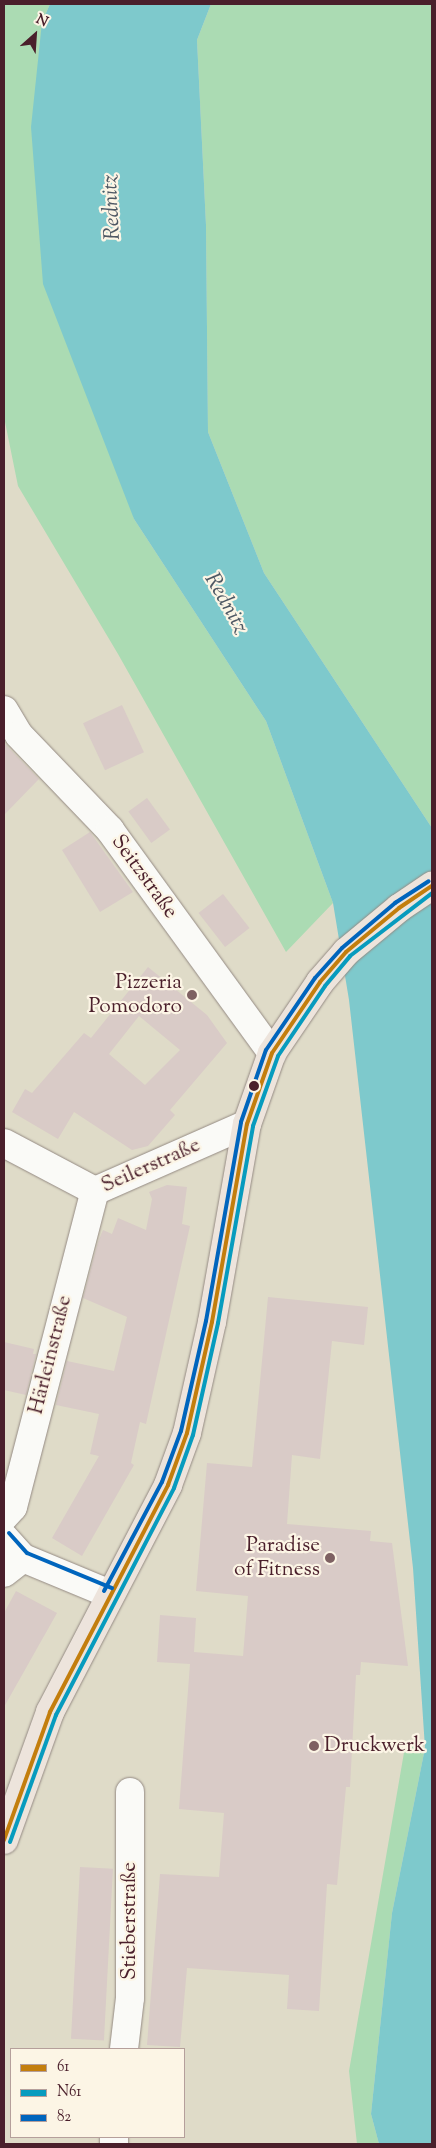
<!DOCTYPE html>
<meta charset="utf-8">
<style>
body{margin:0}
#map{position:relative;width:436px;height:2148px;overflow:hidden;background:#dfdbc8;font-family:"Sorts Mill Goudy",serif}
div>[style]{position:absolute}
[style*='--x']{left:calc(var(--x)*1px);top:calc(var(--y)*1px);width:calc(var(--w)*1px);rotate:calc(var(--a)*1deg)}
.green>*{inset:0;background:#abdbb3}
.water>*{inset:0;background:#7ec9cc}
.building>*{inset:0;background:#d9cbc7;transform-origin:0 0}
.roads{filter:drop-shadow(0 0 1px #948a83) drop-shadow(0 0 1px #948a83)}
.minor>*{height:28px;margin:-14px;padding:0 14px;transform-origin:14px;border-radius:14px;background:#fafaf7}
.major>*{height:28px;margin:-14px;padding:0 14px;transform-origin:14px;border-radius:14px;background:#ede4dc}
.bus-1>*{height:4px;margin:-2px;padding:0 2px;transform-origin:2px;border-radius:2px;background:#c37e0d}
.bus-2>*{height:4px;margin:-2px;padding:0 2px;transform-origin:2px;border-radius:2px;background:#079bbe}
.bus-3>*{height:4px;margin:-2px;padding:0 2px;transform-origin:2px;border-radius:2px;background:#0065bd}
.dots>*{width:14px;height:14px;translate:-50% -50%;box-sizing:border-box;border:2px solid #fcf5e5;border-radius:50%}
span{translate:-50% -50%;white-space:nowrap;text-align:center;line-height:1.15;-webkit-text-stroke:4.5px #fcf5e5;paint-order:stroke}
.street-label{font-size:21px;color:#4a1f2b}
.poi-label{font-size:21px;color:#4a1f2b}
.right{translate:-100% -50%;text-align:right}
.left{translate:0 -50%;text-align:left}
.water-label{font-size:22px;color:#4e5864;font-style:italic}
.frame{position:absolute;inset:0;border:5px solid #4a1f2b;pointer-events:none}
.legend{position:absolute;left:10px;top:2048px;width:175px;height:90px;box-sizing:border-box;background:#fcf5e5;border:1px solid #b59f9b;margin:0;padding:6px 9px;list-style:none;font-size:15px;color:#4a1f2b}
.legend li{display:flex;align-items:center;gap:10px;height:25px}
.legend b{width:25px;border:1px solid #b59f9b}
.north{position:absolute;left:10px;top:10px;width:50px;height:50px;-webkit-text-stroke:4px #fcf5e5;paint-order:stroke;rotate:26deg;font-size:14px;font-weight:700;line-height:20px;text-align:center;color:#4a1f2b}
.north::after{content:'';display:block;margin:auto;width:18px;height:22px;background:#4a1f2b;clip-path:polygon(50% 0,100% 100%,50% 72%,0 100%)}
</style>
<div id="map">
<div class="green">
<div style="clip-path:polygon(4px 4px,50px 4px,42px 22px,134px 519px,266px 721px,333px 903px,286px 952px,118px 654px,18px 486px,4px 417px)"></div>
<div style="clip-path:polygon(211px 4px,432px 4px,432px 828px,264px 573px,208px 432px,206px 225px,197px 40px)"></div>
<div style="clip-path:polygon(406px 1741px,425px 1748px,392px 1913px,371px 2114px,379px 2144px,357px 2144px,349px 2071px)"></div>
</div>
<div class="water">
<div style="clip-path:polygon(50px 4px,211px 4px,197px 40px,206px 225px,208px 432px,264px 573px,432px 828px,432px 2144px,379px 2144px,371px 2114px,392px 1913px,425px 1748px,413px 1568px,349px 1000px,333px 903px,266px 721px,134px 519px,43px 284px,31px 127px,42px 22px)"></div>
</div>
<div class="building">
<div style="left:122px;top:705px;width:52px;height:43px;rotate:65deg"></div>
<div style="clip-path:polygon(4px 743px,39px 779px,4px 815px)"></div>
<div style="left:147px;top:798px;width:39px;height:23px;rotate:54deg"></div>
<div style="clip-path:polygon(90px 832px,133px 892px,100px 912px,62px 850px)"></div>
<div style="left:223px;top:894px;width:43px;height:31px;rotate:52deg"></div>
<div style="clip-path:polygon(evenodd,148px 967px,207px 1015px,227px 1043px,170px 1110px,175px 1115px,148px 1146px,132px 1150px,74px 1112px,58px 1139px,12px 1112px,25px 1089px,32px 1093px,84px 1033px,91px 1038px,148px 967px,139px 1016px,180px 1050px,145px 1085px,109px 1054px,139px 1016px)"></div>
<div style="clip-path:polygon(167px 1185px,187px 1187px,182px 1224px,190px 1226px,146px 1424px,140px 1422px,131px 1463px,134px 1465px,82px 1556px,52px 1538px,99px 1456px,90px 1454px,99px 1414px,56px 1405px,67px 1361px,114px 1371px,127px 1317px,83px 1298px,98px 1242px,103px 1230px,112px 1234px,118px 1218px,146px 1230px,152px 1199px,149px 1192px)"></div>
<div style="clip-path:polygon(268px 1297px,368px 1307px,364px 1345px,332px 1341px,320px 1459px,292px 1455px,287px 1524px,371px 1531px,370px 1541px,392px 1543px,408px 1666px,361px 1662px,360px 1675px,356px 1675px,350px 1787px,346px 1787px,337px 1885px,327px 1884px,319px 2011px,287px 2009px,289px 1975px,187px 1968px,180px 2047px,147px 2045px,160px 1874px,219px 1877px,224px 1813px,179px 1809px,190px 1664px,157px 1662px,160px 1615px,196px 1618px,194px 1652px,243px 1656px,248px 1596px,196px 1591px,207px 1463px,252px 1467px)"></div>
<div style="clip-path:polygon(4px 1342px,34px 1349px,33px 1354px,36px 1354px,26px 1395px,4px 1390px)"></div>
<div style="clip-path:polygon(16px 1591px,57px 1613px,4px 1707px,4px 1613px)"></div>
<div style="left:80px;top:1867px;width:33px;height:172px;rotate:3deg"></div>
</div>
<div class="roads">
<div class="minor">
<div style="--x:4;--y:710;--w:29;--a:59"></div>
<div style="--x:19;--y:735;--w:132;--a:46.2"></div>
<div style="--x:110;--y:830;--w:276;--a:54"></div>
<div style="--x:4;--y:1143;--w:103;--a:27.8"></div>
<div style="--x:95;--y:1191;--w:166;--a:-23.8"></div>
<div style="--x:4;--y:1517;--w:13;--a:-48"></div>
<div style="--x:13;--y:1507;--w:326;--a:-75.5"></div>
<div style="--x:4;--y:1537;--w:28;--a:48"></div>
<div style="--x:23;--y:1558;--w:94;--a:22.5"></div>
<div style="--x:4;--y:1573;--w:24;--a:-38"></div>
<div style="--x:124;--y:2049;--w:51;--a:-83.3"></div>
<div style="--x:130;--y:1998;--w:206;--a:-90"></div>
<div style="--x:114;--y:2144;--w:7;--a:-90"></div>
</div>
<div class="major">
<div style="--x:4;--y:1840;--w:136;--a:-70.2"></div>
<div style="--x:50;--y:1712;--w:256;--a:-62.5"></div>
<div style="--x:168;--y:1485;--w:55;--a:-69.9"></div>
<div style="--x:187;--y:1433;--w:114;--a:-77.3"></div>
<div style="--x:212;--y:1322;--w:201;--a:-80"></div>
<div style="--x:247;--y:1124;--w:75;--a:-70.6"></div>
<div style="--x:272;--y:1053;--w:86;--a:-55.9"></div>
<div style="--x:320;--y:982;--w:40;--a:-49"></div>
<div style="--x:346;--y:952;--w:69;--a:-39.7"></div>
<div style="--x:399;--y:908;--w:40;--a:-34"></div>
</div>
</div>
<div class="bus-1">
<div style="--x:4;--y:1840;--w:136;--a:-70.2"></div>
<div style="--x:50;--y:1712;--w:256;--a:-62.5"></div>
<div style="--x:168;--y:1485;--w:55;--a:-69.9"></div>
<div style="--x:187;--y:1433;--w:114;--a:-77.3"></div>
<div style="--x:212;--y:1322;--w:201;--a:-80"></div>
<div style="--x:247;--y:1124;--w:75;--a:-70.6"></div>
<div style="--x:272;--y:1053;--w:86;--a:-55.9"></div>
<div style="--x:320;--y:982;--w:40;--a:-49"></div>
<div style="--x:346;--y:952;--w:69;--a:-39.7"></div>
<div style="--x:399;--y:908;--w:40;--a:-34"></div>
</div>
<div class="bus-2">
<div style="--x:10;--y:1842;--w:135;--a:-70.1"></div>
<div style="--x:56;--y:1715;--w:256;--a:-62.5"></div>
<div style="--x:174;--y:1488;--w:56;--a:-70.3"></div>
<div style="--x:193;--y:1435;--w:115;--a:-77.4"></div>
<div style="--x:218;--y:1323;--w:200;--a:-79.9"></div>
<div style="--x:253;--y:1126;--w:74;--a:-70.3"></div>
<div style="--x:278;--y:1056;--w:84;--a:-56.1"></div>
<div style="--x:325;--y:986;--w:39;--a:-50"></div>
<div style="--x:350;--y:956;--w:103;--a:-37.5"></div>
</div>
<div class="bus-3">
<div style="--x:9;--y:1533;--w:27;--a:48"></div>
<div style="--x:27;--y:1553;--w:92;--a:22.4"></div>
<div style="--x:104;--y:1591;--w:123;--a:-62"></div>
<div style="--x:162;--y:1482;--w:54;--a:-69.6"></div>
<div style="--x:181;--y:1431;--w:113;--a:-77.2"></div>
<div style="--x:206;--y:1321;--w:202;--a:-80"></div>
<div style="--x:241;--y:1122;--w:76;--a:-70.9"></div>
<div style="--x:266;--y:1050;--w:87;--a:-55.8"></div>
<div style="--x:315;--y:978;--w:40;--a:-48"></div>
<div style="--x:342;--y:948;--w:70;--a:-40.3"></div>
<div style="--x:395;--y:903;--w:40;--a:-32.9"></div>
</div>
<div class="dots">
<div style="left:192px;top:995px;background:#7e6162"></div>
<div style="left:254px;top:1086px;background:#4a1f2b"></div>
<div style="left:330px;top:1558px;background:#7e6162"></div>
<div style="left:314px;top:1746px;background:#7e6162"></div>
</div>
<div class="street-label">
<span style="left:144px;top:877px;rotate:54deg">Seitzstraße</span>
<span style="left:151px;top:1166px;rotate:-24deg">Seilerstraße</span>
<span style="left:51px;top:1355px;rotate:-76deg">Härleinstraße</span>
<span style="left:130px;top:1921px;rotate:-90deg">Stieberstraße</span>
</div>
<div class="poi-label">
<span class="right" style="left:182px;top:995px">Pizzeria<br>Pomodoro</span>
<span class="right" style="left:320px;top:1558px">Paradise<br>of Fitness</span>
<span class="left" style="left:324px;top:1746px">Druckwerk</span>
</div>
<div class="water-label">
<span style="left:113px;top:207px;rotate:-93deg">Rednitz</span>
<span style="left:225px;top:604px;rotate:60deg">Rednitz</span>
</div>
<div class="frame"></div>
<ul class="legend">
<li><b style="height:6px;background:#c37e0d"></b>61</li>
<li><b style="height:6px;background:#079bbe"></b>N61</li>
<li><b style="height:6px;background:#0065bd"></b>82</li>
</ul>
<div class="north">N</div>
</div>
